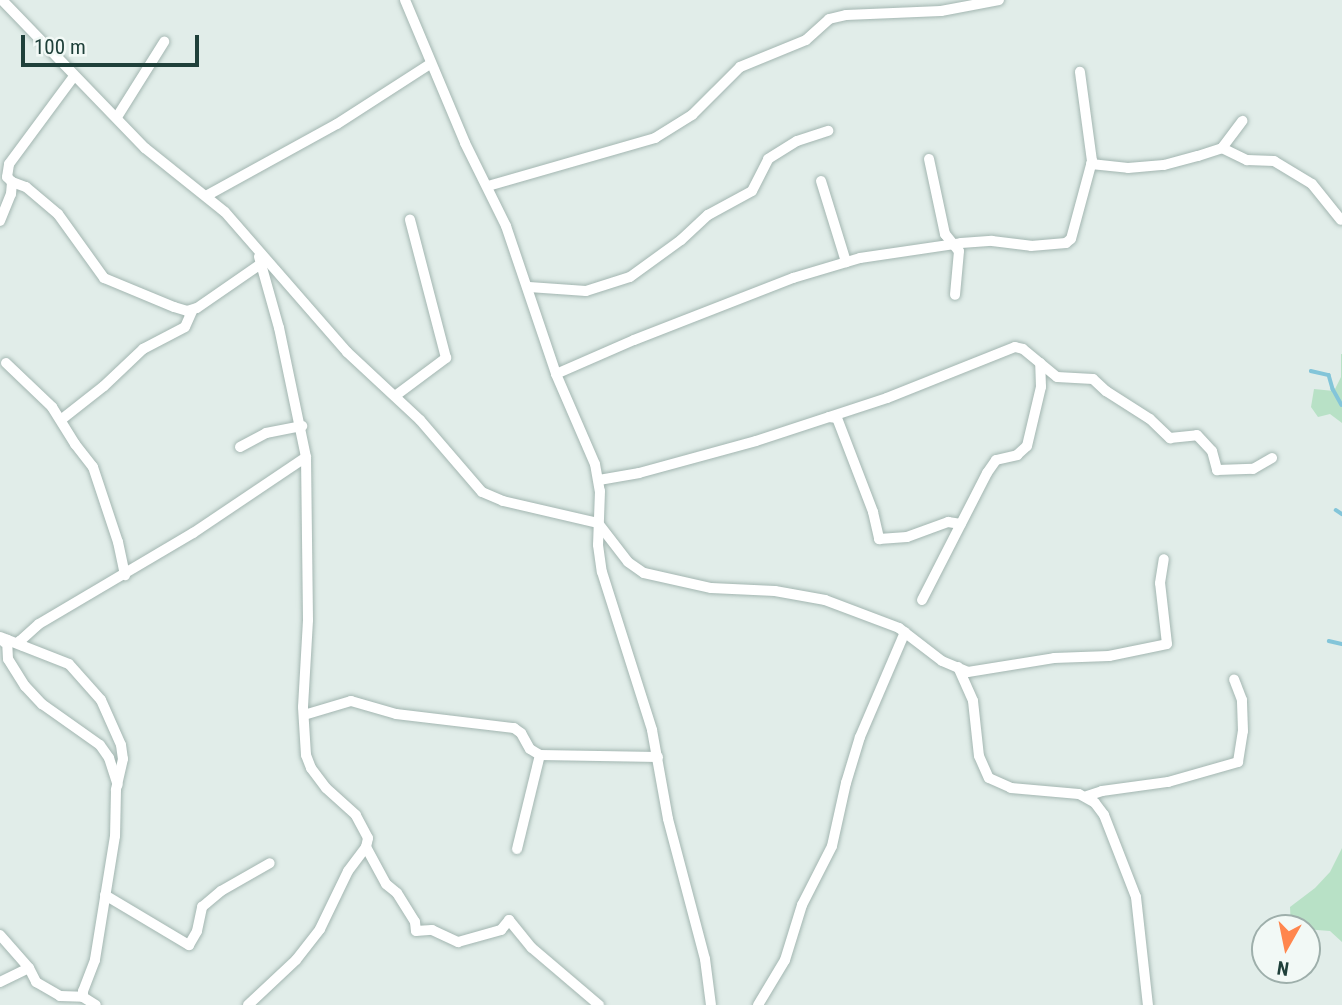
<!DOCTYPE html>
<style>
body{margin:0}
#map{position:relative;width:1342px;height:1005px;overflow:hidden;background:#e1ede9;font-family:"Roboto Condensed",sans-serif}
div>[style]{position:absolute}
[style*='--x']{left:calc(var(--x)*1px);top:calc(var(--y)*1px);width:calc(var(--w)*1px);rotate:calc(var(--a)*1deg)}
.green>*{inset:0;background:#b8e1c6}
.stream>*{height:3.5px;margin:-1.75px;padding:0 1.75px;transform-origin:1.75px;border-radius:1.75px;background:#83c5d9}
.roads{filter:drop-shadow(0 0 2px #a3b6b1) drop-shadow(0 0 2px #a3b6b1)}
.minor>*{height:10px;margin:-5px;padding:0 5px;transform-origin:5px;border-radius:5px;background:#fff}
span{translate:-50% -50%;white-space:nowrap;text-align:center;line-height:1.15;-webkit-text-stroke:6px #f2f9f6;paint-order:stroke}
.north{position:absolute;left:1251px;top:914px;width:70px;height:70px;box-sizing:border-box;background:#f2f9f6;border:2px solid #9eafab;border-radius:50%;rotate:189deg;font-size:19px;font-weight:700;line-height:28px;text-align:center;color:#1f403a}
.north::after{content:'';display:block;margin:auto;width:24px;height:32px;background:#ff864e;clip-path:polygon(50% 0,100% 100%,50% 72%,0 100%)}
.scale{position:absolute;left:21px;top:35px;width:178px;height:32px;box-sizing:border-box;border:4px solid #1f403a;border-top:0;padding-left:9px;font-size:21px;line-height:24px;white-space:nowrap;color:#1f403a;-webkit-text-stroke:5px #f2f9f6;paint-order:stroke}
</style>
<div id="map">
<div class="green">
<div style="clip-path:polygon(1341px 354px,1342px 354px,1342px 423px,1330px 414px,1318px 417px,1311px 407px,1314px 389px,1334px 391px,1341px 377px)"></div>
<div style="clip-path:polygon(1342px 848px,1342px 942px,1330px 931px,1291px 928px,1290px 907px,1315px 888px,1330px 872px)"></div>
</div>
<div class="stream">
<div style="--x:1311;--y:371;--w:18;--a:13"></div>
<div style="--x:1329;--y:375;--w:15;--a:74"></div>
<div style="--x:1333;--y:389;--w:18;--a:61"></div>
<div style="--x:1336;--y:510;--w:7;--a:34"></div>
<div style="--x:1329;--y:641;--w:13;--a:13"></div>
</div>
<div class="roads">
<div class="minor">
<div style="--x:2;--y:0;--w:206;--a:46"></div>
<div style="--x:145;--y:148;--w:102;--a:38.7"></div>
<div style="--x:225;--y:212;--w:186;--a:48.9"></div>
<div style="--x:347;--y:352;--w:100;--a:43"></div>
<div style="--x:420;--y:420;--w:95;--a:49.3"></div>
<div style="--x:482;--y:492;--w:23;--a:23"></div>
<div style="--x:503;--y:501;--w:98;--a:13"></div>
<div style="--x:598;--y:523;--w:49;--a:52.4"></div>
<div style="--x:628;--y:562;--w:19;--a:35"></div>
<div style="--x:644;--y:573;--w:69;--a:12.6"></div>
<div style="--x:711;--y:588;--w:64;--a:2.7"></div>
<div style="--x:775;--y:591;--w:51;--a:10.2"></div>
<div style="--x:825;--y:600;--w:79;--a:20.7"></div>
<div style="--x:899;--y:628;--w:54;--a:37.5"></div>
<div style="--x:942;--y:661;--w:28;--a:23"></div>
<div style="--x:968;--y:672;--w:87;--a:-9.2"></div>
<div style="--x:1054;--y:658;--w:55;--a:-2.1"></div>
<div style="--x:1109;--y:656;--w:59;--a:-11.7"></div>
<div style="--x:1167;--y:644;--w:61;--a:-96.5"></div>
<div style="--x:1160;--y:583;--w:24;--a:-81"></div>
<div style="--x:405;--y:0;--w:155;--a:67.2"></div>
<div style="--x:465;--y:143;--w:93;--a:63.7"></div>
<div style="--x:506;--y:226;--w:156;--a:71.3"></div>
<div style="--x:556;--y:374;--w:98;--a:66.6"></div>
<div style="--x:595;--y:464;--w:27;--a:80"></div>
<div style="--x:600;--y:491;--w:54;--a:92.1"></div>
<div style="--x:598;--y:545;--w:27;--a:82"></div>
<div style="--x:602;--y:572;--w:166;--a:72.4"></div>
<div style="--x:652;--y:730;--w:90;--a:79.8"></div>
<div style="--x:668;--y:819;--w:145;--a:75.2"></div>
<div style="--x:705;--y:959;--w:46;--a:82.6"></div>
<div style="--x:117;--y:117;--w:89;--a:-57.9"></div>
<div style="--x:1222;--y:148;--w:28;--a:26"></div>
<div style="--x:1247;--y:160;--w:27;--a:2"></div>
<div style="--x:1274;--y:161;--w:44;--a:31.2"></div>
<div style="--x:1312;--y:184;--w:46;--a:51.1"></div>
<div style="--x:929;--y:159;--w:77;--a:78"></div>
<div style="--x:945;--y:234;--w:22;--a:51"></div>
<div style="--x:959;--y:251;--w:44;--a:95.2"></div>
<div style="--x:1091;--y:164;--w:37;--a:6"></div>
<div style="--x:1128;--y:168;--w:36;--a:-5"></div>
<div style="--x:1164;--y:165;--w:35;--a:-15"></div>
<div style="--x:1198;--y:156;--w:25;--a:-18"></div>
<div style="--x:1222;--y:148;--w:34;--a:-53"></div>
<div style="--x:821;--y:181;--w:85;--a:72.8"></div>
<div style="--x:12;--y:182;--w:15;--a:20"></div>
<div style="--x:26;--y:187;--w:42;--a:40.2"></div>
<div style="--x:58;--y:214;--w:79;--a:54.3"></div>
<div style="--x:104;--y:278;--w:76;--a:22.5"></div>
<div style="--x:174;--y:307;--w:14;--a:17"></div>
<div style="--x:187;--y:311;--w:10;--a:-17"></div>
<div style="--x:197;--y:308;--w:79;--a:-34.7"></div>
<div style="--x:488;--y:186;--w:174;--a:-16"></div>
<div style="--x:655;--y:138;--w:44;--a:-31.9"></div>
<div style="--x:692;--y:115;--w:68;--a:-45"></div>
<div style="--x:740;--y:67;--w:71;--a:-22.2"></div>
<div style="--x:806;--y:40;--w:31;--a:-42"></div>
<div style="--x:829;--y:19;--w:17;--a:-13"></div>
<div style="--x:846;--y:15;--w:95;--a:-2.4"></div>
<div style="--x:941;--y:11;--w:59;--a:-10.7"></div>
<div style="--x:206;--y:196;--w:149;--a:-28.8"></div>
<div style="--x:337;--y:124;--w:111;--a:-32.8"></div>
<div style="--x:0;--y:221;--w:29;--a:-68"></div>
<div style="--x:11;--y:194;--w:12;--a:-85"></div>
<div style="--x:12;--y:182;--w:7;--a:-135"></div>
<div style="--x:7;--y:177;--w:13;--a:-81"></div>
<div style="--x:9;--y:164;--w:109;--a:-53.5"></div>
<div style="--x:529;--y:287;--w:57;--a:4"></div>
<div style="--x:586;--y:291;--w:46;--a:-17.7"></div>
<div style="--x:630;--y:277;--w:63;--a:-36"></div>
<div style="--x:681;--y:240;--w:37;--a:-43"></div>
<div style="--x:708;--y:215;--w:50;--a:-28.6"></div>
<div style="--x:752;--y:191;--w:36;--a:-63"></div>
<div style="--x:768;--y:159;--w:34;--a:-32"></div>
<div style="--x:797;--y:141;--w:33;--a:-18"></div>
<div style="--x:6;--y:363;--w:64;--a:43.7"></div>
<div style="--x:52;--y:407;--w:44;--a:58.1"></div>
<div style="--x:75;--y:444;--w:29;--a:52"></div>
<div style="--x:93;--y:467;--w:79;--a:71.6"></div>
<div style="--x:118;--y:542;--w:34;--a:78"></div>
<div style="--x:556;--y:374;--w:85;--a:-23.6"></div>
<div style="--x:634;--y:340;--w:171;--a:-21.3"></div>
<div style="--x:793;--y:278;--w:70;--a:-16.6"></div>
<div style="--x:860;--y:258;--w:102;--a:-8.4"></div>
<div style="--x:961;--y:243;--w:31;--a:-4"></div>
<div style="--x:992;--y:241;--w:39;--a:7"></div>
<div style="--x:1031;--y:246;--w:35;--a:-5"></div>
<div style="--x:1066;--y:243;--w:6;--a:-39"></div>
<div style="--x:1071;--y:239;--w:81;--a:-74.9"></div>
<div style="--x:1092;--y:161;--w:90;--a:-97.7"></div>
<div style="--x:395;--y:396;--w:64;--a:-36.7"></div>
<div style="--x:446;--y:358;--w:143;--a:-104.6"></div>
<div style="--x:829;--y:417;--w:8;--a:7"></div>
<div style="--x:837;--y:418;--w:101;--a:69"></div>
<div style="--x:873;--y:512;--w:28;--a:77"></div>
<div style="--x:879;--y:539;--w:28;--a:-4"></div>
<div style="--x:907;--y:537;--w:44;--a:-20.1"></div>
<div style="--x:948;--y:522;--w:13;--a:9"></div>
<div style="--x:62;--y:419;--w:53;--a:-38.2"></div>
<div style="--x:104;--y:386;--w:54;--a:-43.5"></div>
<div style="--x:143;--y:349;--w:47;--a:-27.6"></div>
<div style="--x:185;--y:327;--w:17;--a:-66"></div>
<div style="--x:240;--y:447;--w:30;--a:-28"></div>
<div style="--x:266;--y:433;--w:37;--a:-11"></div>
<div style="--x:599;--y:480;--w:41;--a:-9.9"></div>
<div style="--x:639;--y:473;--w:121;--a:-15.3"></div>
<div style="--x:756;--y:441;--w:138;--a:-18.2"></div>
<div style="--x:887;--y:398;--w:138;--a:-21.7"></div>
<div style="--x:1015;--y:347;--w:8;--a:14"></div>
<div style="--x:1023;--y:349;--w:44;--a:39.5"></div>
<div style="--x:1057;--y:377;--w:36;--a:3"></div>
<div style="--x:1093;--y:379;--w:18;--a:43"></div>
<div style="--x:1106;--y:391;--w:52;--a:32.5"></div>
<div style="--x:1150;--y:419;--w:28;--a:44"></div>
<div style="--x:1170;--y:438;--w:27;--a:-6"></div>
<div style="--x:1197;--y:435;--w:22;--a:47"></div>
<div style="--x:1212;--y:451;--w:20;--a:75"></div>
<div style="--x:1217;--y:470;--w:36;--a:-2"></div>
<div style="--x:1253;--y:469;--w:22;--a:-30"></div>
<div style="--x:922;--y:600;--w:143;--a:-62.9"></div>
<div style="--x:987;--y:473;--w:16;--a:-55"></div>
<div style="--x:996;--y:460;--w:22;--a:-13"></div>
<div style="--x:1017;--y:455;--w:13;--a:-42"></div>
<div style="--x:1027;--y:446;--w:61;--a:-76.7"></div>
<div style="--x:1041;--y:387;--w:24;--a:-92"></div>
<div style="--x:0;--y:637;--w:74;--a:21.4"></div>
<div style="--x:69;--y:664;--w:48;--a:48.4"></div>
<div style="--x:101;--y:700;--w:49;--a:66"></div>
<div style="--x:121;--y:745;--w:14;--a:82"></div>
<div style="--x:123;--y:759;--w:32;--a:103"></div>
<div style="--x:116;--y:790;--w:46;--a:91.2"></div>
<div style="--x:115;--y:836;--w:126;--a:99.2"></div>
<div style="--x:95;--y:960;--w:33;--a:111"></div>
<div style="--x:83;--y:991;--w:6;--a:90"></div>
<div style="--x:83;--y:997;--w:15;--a:32"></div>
<div style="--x:4;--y:642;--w:4;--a:-34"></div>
<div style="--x:7;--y:640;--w:19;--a:87"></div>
<div style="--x:8;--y:659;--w:32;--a:58"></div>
<div style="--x:25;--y:686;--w:25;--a:47"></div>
<div style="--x:42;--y:704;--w:71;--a:35.3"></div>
<div style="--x:100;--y:745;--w:16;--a:55"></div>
<div style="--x:109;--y:758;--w:28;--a:72"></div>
<div style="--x:23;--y:646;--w:6;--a:-121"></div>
<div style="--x:20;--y:641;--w:25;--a:-42"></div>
<div style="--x:39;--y:624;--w:179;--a:-30.6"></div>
<div style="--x:193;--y:533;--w:136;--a:-33.9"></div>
<div style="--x:306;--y:457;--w:132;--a:-101.8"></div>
<div style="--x:279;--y:328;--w:74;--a:-105.7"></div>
<div style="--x:958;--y:667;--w:37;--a:66"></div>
<div style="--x:973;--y:701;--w:55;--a:83.8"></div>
<div style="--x:979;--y:756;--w:24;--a:66"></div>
<div style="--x:989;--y:778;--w:24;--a:24"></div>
<div style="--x:1011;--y:788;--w:68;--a:5"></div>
<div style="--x:1079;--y:794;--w:18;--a:29"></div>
<div style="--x:1095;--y:803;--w:15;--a:53"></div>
<div style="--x:1104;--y:815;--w:88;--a:68.7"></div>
<div style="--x:1136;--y:897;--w:109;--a:83.7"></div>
<div style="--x:304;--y:715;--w:49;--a:-16.6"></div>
<div style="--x:351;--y:701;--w:47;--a:16.1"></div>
<div style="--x:396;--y:714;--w:119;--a:6.8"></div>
<div style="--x:514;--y:728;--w:9;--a:36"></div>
<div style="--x:521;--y:733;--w:18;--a:61"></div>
<div style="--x:530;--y:749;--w:12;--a:31"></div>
<div style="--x:540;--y:755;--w:118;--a:1"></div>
<div style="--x:1087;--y:796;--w:16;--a:-18"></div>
<div style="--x:1102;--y:791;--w:67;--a:-7.8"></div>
<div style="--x:1168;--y:782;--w:73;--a:-15.9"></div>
<div style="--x:1238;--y:762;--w:31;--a:-81"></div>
<div style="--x:1243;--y:731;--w:31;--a:-92"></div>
<div style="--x:1242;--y:700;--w:22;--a:-111"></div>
<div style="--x:366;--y:847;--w:42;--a:61.6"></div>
<div style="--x:386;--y:884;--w:14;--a:39"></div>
<div style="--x:397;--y:893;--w:34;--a:58"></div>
<div style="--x:415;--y:922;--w:9;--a:84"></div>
<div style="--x:416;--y:931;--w:16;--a:-4"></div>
<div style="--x:432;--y:930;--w:29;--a:25"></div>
<div style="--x:458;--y:942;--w:45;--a:-15.6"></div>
<div style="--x:501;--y:930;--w:13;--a:-51"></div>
<div style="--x:509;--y:920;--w:36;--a:51"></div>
<div style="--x:532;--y:948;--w:88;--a:40.4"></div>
<div style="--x:517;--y:849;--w:97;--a:-76.3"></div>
<div style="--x:105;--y:895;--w:98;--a:30.8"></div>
<div style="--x:189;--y:945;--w:16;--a:-60"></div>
<div style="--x:197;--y:931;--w:25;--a:-78"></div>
<div style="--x:202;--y:907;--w:25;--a:-40"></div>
<div style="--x:221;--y:891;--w:56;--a:-29.7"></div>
<div style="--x:0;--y:935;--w:44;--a:48.7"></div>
<div style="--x:0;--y:982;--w:32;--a:-26"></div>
<div style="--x:29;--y:968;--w:16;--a:63"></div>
<div style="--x:36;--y:982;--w:28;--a:30"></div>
<div style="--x:60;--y:996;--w:23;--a:2"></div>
<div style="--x:248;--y:1005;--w:66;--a:-43.2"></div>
<div style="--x:296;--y:960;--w:39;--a:-52"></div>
<div style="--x:320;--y:929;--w:64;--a:-64.2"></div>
<div style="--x:348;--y:871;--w:30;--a:-53"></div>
<div style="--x:366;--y:847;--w:9;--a:-77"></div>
<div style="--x:368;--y:838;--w:26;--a:-118"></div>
<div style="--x:356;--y:815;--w:40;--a:-138"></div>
<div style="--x:326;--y:788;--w:25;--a:-127"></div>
<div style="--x:311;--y:768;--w:14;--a:-111"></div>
<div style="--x:306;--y:755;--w:48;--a:-93.6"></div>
<div style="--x:303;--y:707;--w:87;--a:-86.7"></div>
<div style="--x:308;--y:620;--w:163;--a:-90.7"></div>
<div style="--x:758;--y:1005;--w:52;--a:-59"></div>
<div style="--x:785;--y:960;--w:58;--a:-72.8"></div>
<div style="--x:802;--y:905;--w:66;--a:-63"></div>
<div style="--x:832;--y:846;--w:65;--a:-77.5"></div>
<div style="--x:846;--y:783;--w:48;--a:-73.1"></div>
<div style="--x:860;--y:737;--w:114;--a:-66.8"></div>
</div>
</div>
<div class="north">N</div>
<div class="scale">100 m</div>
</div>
